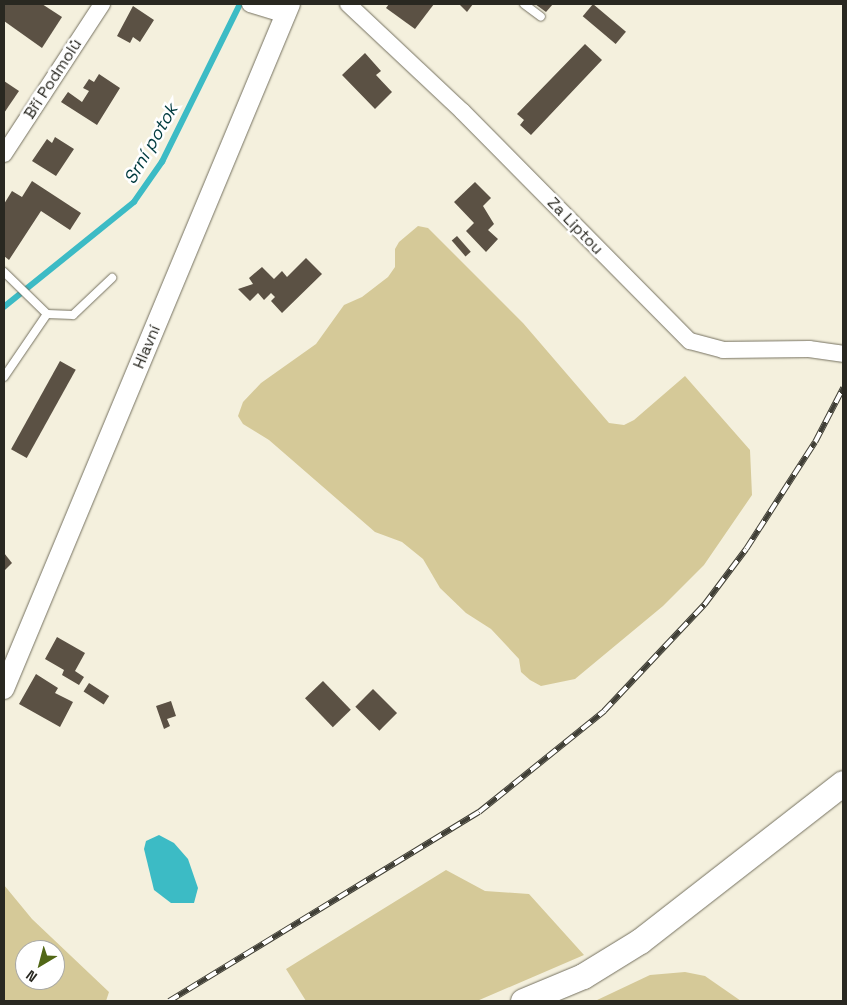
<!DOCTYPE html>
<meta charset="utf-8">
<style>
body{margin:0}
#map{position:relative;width:847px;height:1005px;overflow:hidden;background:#f4f0dd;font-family:"Space Grotesk",sans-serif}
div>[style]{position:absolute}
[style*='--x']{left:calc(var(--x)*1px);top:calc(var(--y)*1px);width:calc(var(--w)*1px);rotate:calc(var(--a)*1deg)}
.green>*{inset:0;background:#d5c998}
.water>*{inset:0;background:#3cbbc5}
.stream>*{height:5.5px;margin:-2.75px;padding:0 2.75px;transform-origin:2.75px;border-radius:2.75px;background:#3cbbc5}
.building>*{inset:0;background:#5b5144;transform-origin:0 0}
.roads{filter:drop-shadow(0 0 1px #757160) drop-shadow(0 0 1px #757160)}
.service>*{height:8px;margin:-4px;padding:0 4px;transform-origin:4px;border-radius:4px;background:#fff}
.minor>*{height:16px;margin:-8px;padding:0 8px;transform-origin:8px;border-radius:8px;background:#fff}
.tertiary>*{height:20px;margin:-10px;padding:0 10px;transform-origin:10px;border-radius:10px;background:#fff}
.primary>*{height:25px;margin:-12.5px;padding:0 12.5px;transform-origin:12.5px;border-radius:12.5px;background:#fff}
.rail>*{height:5.5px;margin-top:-2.75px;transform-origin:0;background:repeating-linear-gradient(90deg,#fff 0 11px,#403f36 0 22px);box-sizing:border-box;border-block:1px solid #403f36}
span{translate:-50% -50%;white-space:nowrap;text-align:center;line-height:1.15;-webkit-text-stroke:5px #fff;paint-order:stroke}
.street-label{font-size:16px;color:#292821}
.water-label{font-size:18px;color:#003b3f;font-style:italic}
.frame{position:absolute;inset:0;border:5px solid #292821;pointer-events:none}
.north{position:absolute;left:15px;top:940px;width:50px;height:50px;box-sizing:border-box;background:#fff;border:1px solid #a9a9a6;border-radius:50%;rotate:217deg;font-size:14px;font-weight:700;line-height:20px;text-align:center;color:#292821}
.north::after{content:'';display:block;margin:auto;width:18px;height:22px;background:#516716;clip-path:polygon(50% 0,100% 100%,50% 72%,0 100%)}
</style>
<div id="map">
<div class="green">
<div style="clip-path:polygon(418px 226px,428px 228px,523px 323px,609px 423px,624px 425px,634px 420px,685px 376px,750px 450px,752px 495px,704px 565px,663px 606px,575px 679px,541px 686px,530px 680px,521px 672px,519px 659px,491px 629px,466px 613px,440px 588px,423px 559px,402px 542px,375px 532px,269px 440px,243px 424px,238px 416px,243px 402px,261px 383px,316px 344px,344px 305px,362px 297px,388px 277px,395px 267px,395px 249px,399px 242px)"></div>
<div style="clip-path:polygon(446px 870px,485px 891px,529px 894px,584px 955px,477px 1001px,306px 1001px,286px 969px)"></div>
<div style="clip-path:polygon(evenodd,4px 885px,32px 919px,109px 992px,106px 1001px,4px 1001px,4px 885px,25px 950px,55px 950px,55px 980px,25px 980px,25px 950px)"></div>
<div style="clip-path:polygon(685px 972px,705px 976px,741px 1001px,595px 1001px,650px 975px)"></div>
</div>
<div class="water">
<div style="clip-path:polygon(159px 835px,174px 843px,188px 859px,198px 888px,194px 903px,171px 903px,154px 890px,144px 849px,146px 841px)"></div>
</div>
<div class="stream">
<div style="--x:4;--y:307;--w:167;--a:-38.9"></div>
<div style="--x:134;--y:202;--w:49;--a:-55"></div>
<div style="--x:162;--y:162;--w:176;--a:-63.7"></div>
</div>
<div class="building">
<div style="clip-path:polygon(4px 4px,42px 4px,62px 17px,42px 48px,4px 21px)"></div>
<div style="clip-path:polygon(389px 4px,434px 4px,415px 29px,386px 8px)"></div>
<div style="clip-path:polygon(459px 4px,473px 4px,467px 12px)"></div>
<div style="clip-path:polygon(535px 4px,553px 4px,546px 12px)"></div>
<div style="left:593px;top:4px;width:43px;height:16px;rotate:40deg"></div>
<div style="clip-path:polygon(133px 6px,154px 20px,140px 42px,133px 37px,130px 43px,117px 36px)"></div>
<div style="clip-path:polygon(585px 44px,602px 60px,531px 135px,520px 125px,524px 120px,517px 114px)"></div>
<div style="clip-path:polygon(365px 53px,381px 71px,376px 75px,392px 92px,375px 109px,342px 75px)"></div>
<div style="clip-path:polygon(99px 74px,120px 88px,97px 125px,61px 102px,68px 92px,82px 102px,89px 91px,83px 88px,89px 79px,94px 82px)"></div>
<div style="clip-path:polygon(4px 81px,19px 91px,4px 113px)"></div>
<div style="clip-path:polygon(55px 137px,74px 149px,56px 176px,32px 161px,47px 139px,52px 143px)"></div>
<div style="clip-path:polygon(32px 181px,81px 213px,70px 230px,41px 211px,9px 260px,4px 256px,4px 204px,12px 191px,22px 197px)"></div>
<div style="clip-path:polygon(475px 182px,491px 198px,483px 206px,494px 224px,488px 230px,498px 239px,486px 252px,466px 231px,474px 223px,454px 202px)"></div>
<div style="left:457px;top:236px;width:21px;height:7px;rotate:49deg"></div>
<div style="clip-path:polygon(306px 258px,322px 274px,282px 313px,271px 301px,275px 297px,271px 293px,264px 300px,258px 293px,250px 301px,238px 289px,253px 284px,249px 278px,262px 267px,274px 279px,282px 271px,287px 277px)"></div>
<div style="left:60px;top:361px;width:18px;height:101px;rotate:29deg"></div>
<div style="clip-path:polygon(4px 553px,12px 563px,4px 571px)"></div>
<div style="clip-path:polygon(57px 637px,85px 653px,75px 671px,84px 677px,79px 685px,62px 675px,64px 670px,45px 659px)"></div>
<div style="clip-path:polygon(36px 674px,58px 688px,55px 693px,73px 702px,60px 727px,19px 704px)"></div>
<div style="left:323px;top:681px;width:40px;height:25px;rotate:46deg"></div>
<div style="left:89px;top:683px;width:24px;height:10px;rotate:33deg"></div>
<div style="left:373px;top:689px;width:34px;height:25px;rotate:45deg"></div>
<div style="clip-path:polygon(171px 701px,176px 716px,167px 719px,170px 726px,164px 729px,156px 706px)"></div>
</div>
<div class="roads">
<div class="service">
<div style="--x:524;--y:4;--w:21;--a:37"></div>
<div style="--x:4;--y:272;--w:60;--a:44.3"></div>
<div style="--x:47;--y:314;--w:76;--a:124.3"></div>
<div style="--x:47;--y:314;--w:26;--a:2"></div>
<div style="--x:73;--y:315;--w:54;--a:-43.5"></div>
</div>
<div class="minor">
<div style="--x:250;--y:4;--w:37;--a:17"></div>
<div style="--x:348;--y:4;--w:156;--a:43.2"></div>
<div style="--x:462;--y:111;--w:324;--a:45.3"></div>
<div style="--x:690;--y:341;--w:34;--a:15"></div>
<div style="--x:723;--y:350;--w:86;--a:-0.7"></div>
<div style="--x:809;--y:349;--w:34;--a:8"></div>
<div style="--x:4;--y:154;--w:179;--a:-56.8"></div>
</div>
<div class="tertiary">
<div style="--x:4;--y:689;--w:742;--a:-67.34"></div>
</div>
<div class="primary">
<div style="--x:523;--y:1001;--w:65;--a:-22.6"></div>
<div style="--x:583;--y:976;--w:67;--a:-31.6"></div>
<div style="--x:640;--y:941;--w:257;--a:-37.9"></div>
</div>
</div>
<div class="rail">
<div style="--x:169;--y:1001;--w:363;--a:-31.4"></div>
<div style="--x:479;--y:812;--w:161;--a:-38.9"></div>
<div style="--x:604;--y:711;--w:146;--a:-46.7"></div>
<div style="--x:704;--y:605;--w:70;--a:-53.1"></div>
<div style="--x:746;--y:549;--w:127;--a:-57.2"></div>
<div style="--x:815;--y:442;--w:61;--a:-62.6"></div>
</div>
<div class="street-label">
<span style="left:53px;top:79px;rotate:-57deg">Bří Podmolů</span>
<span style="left:575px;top:226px;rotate:46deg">Za Liptou</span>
<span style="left:147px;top:347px;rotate:-67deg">Hlavní</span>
</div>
<div class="water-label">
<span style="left:151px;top:144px;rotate:-60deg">Srní potok</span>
</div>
<div class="frame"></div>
<div class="north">N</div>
</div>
